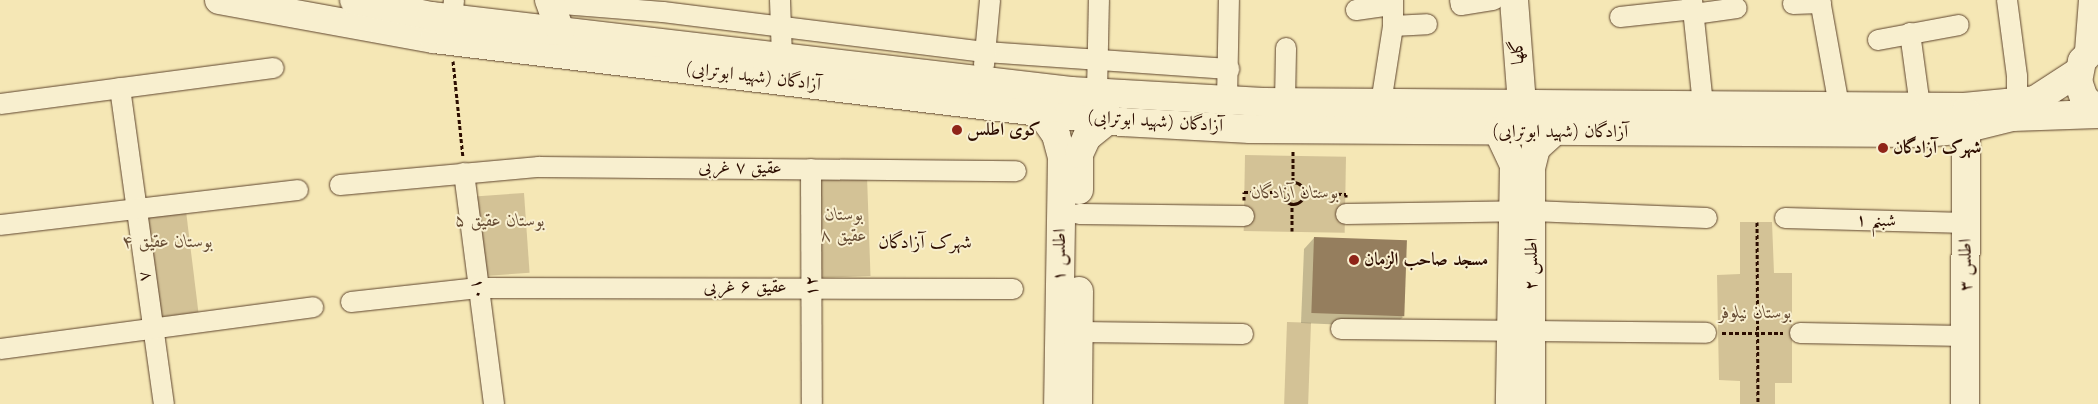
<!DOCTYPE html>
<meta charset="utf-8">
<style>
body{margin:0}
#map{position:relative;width:2098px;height:404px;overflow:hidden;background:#f5e7b5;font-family:"Old Standard TT",Amiri,serif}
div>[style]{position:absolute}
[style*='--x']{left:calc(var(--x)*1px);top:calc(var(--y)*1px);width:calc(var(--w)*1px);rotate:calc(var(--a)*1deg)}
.green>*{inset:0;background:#d3c296;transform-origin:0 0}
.shadow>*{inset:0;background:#0003}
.building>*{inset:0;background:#957e5e;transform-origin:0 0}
.path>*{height:3px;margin-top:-1.5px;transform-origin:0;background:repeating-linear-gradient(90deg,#2c0d00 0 4px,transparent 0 6.5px)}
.path>.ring{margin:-1.5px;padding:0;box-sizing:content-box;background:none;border:3px solid #2c0d00;border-radius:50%}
.roads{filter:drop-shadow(0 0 1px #5e442d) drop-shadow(0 0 1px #5e442d)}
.street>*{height:20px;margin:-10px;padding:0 10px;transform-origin:10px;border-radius:10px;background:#f8efcf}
.secondary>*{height:28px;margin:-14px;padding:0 14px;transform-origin:14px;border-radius:14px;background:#f8efcf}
.dots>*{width:14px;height:14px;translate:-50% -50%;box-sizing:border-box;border:2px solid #f8efcf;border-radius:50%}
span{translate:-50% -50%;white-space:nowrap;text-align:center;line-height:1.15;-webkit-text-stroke:4px #f8efcf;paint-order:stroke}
.street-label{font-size:18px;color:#2c0d00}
.poi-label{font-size:18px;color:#2c0d00;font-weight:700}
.left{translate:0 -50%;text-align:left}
.park-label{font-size:18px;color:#664c34;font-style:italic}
.neighbourhood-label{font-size:19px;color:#2c0d00}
</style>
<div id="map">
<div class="green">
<div style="left:1245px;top:155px;width:101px;height:76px;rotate:1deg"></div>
<div style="left:867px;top:176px;width:100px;height:49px;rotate:88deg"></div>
<div style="left:524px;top:193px;width:80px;height:53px;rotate:86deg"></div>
<div style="left:186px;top:211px;width:102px;height:44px;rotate:83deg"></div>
<div style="clip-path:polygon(1740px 222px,1772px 222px,1774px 273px,1792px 273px,1792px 383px,1775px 383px,1775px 404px,1740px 404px,1740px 381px,1719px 380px,1717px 275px,1740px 274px)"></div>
<div style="left:1287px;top:322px;width:24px;height:82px;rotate:2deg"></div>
</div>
<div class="shadow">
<div style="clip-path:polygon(1314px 238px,1403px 317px,1393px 327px,1301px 323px,1304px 249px)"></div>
</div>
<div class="building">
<div style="left:1314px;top:237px;width:93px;height:76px;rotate:2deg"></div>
</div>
<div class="path">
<div style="--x:453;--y:61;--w:97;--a:84.1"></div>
<div style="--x:1293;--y:182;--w:32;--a:-90"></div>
<div class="ring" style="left:1282px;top:182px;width:19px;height:19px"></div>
<div style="--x:1305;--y:193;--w:41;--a:1.4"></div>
<div style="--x:1346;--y:194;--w:3;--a:90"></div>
<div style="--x:1244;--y:200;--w:8;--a:-90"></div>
<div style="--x:1244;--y:192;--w:39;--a:0"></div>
<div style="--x:1757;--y:222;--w:182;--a:89.7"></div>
<div style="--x:1292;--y:231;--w:27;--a:-90"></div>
<div style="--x:1722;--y:333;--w:61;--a:0"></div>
</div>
<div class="roads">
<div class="street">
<div style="--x:780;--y:0;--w:56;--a:88"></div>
<div style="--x:1460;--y:0;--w:5;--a:79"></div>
<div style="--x:1461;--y:5;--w:33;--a:-9"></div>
<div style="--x:1692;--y:0;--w:106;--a:84"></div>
<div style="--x:1820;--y:0;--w:108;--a:79.8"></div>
<div style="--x:2007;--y:0;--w:77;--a:82.5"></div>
<div style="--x:2017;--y:76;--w:26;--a:90"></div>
<div style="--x:550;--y:3;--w:113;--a:4.6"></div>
<div style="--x:663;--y:12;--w:324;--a:7.1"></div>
<div style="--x:985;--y:52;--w:245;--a:4"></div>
<div style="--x:1793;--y:4;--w:28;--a:-2"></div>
<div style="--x:1356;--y:10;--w:37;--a:-8"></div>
<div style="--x:1694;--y:14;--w:43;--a:-7.9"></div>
<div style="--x:1620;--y:17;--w:74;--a:-6.2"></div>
<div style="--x:452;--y:19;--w:19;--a:-84"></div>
<div style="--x:1393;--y:26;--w:34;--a:-3"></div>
<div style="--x:1910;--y:33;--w:74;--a:82.2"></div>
<div style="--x:1878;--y:40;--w:82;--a:-10.5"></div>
<div style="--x:984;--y:65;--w:65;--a:-84.7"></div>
<div style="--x:120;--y:88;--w:319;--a:82.1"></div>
<div style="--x:1097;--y:92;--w:92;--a:-88.8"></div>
<div style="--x:1227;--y:100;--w:100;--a:-88.9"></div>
<div style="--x:1285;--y:102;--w:54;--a:-88.9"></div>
<div style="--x:1381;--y:103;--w:78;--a:-81.1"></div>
<div style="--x:1393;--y:26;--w:26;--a:-90"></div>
<div style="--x:0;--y:104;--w:276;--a:-7.5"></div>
<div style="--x:811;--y:169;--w:235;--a:89.8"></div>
<div style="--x:464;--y:173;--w:233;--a:82.6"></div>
<div style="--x:340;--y:185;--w:200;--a:-5.2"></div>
<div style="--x:539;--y:167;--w:477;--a:0.5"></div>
<div style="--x:1079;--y:214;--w:165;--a:0.7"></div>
<div style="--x:1346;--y:214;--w:187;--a:-0.9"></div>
<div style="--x:1533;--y:211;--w:174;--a:2.3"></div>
<div style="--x:1785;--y:218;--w:181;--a:1.6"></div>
<div style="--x:0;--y:225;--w:300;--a:-6.7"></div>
<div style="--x:351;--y:302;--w:128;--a:-6.3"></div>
<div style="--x:478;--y:288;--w:535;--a:0.11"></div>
<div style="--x:1341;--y:329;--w:365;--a:0.6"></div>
<div style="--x:1079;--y:332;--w:164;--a:0.7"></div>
<div style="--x:1800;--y:333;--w:165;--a:1"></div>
<div style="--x:0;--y:349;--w:316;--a:-7.6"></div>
</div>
<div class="secondary">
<div style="--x:219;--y:0;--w:219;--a:10.3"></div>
<div style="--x:434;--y:39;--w:693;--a:6.88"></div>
<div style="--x:1122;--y:122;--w:128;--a:3.1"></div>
<div style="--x:1250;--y:129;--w:674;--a:0.34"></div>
<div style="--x:1924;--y:133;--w:36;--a:-5"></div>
<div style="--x:1960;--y:130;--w:54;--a:-14"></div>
<div style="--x:2012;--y:117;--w:86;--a:-2"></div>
<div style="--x:354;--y:0;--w:79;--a:11.7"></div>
<div style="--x:431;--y:16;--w:644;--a:6.68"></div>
<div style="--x:1071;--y:91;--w:192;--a:3.3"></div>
<div style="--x:1263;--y:102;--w:701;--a:0.41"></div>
<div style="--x:1964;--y:107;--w:71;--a:-5.6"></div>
<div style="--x:2035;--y:100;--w:51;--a:-33.1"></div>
<div style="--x:549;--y:0;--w:33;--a:70"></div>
<div style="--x:1514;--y:0;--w:104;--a:85.6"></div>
<div style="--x:2098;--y:44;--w:23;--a:133"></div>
<div style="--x:2082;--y:61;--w:20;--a:101"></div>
<div style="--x:2078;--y:81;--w:18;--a:71"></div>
<div style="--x:2084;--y:98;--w:19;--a:43"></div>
<div style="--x:2089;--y:51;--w:51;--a:-85.5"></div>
<div style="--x:1040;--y:112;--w:28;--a:55"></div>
<div style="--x:1056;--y:135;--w:23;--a:75"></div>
<div style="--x:1062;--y:157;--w:247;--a:90.9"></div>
<div style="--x:1498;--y:131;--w:38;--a:65"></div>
<div style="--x:1514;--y:165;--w:239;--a:91"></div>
<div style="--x:1079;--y:190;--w:36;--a:-90"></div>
<div style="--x:1079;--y:154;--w:19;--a:-65"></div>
<div style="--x:1087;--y:137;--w:27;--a:-39"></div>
<div style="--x:1078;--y:404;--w:113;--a:-89.5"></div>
<div style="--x:1531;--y:404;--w:236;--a:-90"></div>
<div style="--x:1531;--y:168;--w:21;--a:-76"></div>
<div style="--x:1536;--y:148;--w:24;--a:-42"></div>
<div style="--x:1965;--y:404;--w:293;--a:-89.8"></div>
</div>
</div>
<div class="dots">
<div style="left:957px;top:130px;background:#8f2418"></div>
<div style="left:1883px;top:148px;background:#8f2418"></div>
<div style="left:1354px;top:260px;background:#8f2418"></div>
</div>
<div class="street-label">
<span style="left:1518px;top:52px;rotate:-94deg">گلها</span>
<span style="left:753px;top:77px;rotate:7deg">آزادگان (شهید ابوترابی)</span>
<span style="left:1155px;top:122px;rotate:4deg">آزادگان (شهید ابوترابی)</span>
<span style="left:1560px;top:132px">آزادگان (شهید ابوترابی)</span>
<span style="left:740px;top:168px;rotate:1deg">عقیق ۷ غربی</span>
<span style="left:1876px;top:221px;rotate:2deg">شبنم ۱</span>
<span style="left:1060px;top:255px;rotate:-89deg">اطلس ۱</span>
<span style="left:1532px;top:264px;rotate:-89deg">اطلس ۲</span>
<span style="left:1966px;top:265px;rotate:-90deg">اطلس ۳</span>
<span style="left:146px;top:276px;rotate:82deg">۸</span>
<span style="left:812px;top:286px;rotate:-90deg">۱۲</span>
<span style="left:745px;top:287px">عقیق ۶ غربی</span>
<span style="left:478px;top:289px;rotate:83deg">۱۰</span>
</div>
<div class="poi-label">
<span class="left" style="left:967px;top:130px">کوی اطلس</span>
<span class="left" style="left:1893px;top:148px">شهرک آزادگان</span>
<span class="left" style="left:1364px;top:260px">مسجد صاحب الزمان</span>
</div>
<div class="park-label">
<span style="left:1295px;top:193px">بوستان آزادگان</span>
<span style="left:844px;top:226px">بوستان<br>عقیق ۸</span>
<span style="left:500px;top:221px">بوستان عقیق ۵</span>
<span style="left:168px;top:242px">بوستان عقیق ۴</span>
<span style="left:1755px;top:313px">بوستان نیلوفر</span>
</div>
<div class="neighbourhood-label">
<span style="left:925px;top:244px">شهرک آزادگان</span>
</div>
</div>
